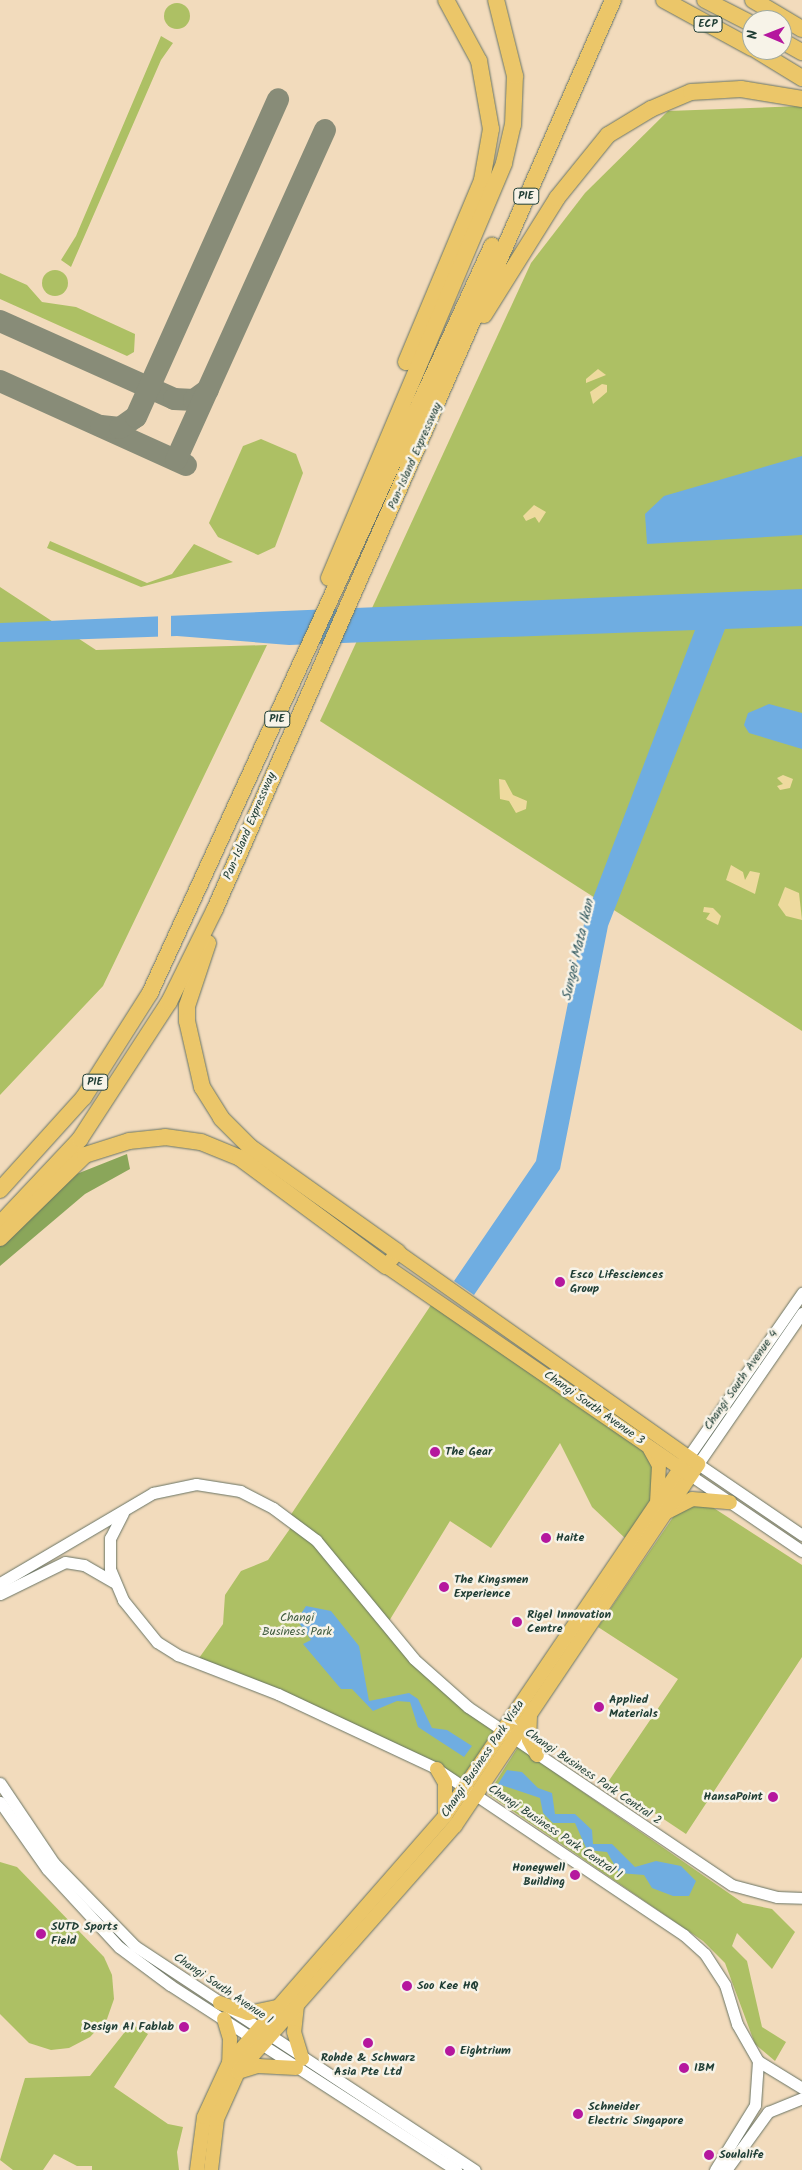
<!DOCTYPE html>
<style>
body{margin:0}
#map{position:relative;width:802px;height:2170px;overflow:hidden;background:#f2dbbc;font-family:Kalam,sans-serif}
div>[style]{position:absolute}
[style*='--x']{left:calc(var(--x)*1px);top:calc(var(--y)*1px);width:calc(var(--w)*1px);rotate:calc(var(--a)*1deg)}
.green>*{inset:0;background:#adc064}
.round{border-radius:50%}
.forest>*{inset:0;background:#8aa65a}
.sand>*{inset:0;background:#eeda9e}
.water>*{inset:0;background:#6fade1}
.pier>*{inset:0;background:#f2dbbc;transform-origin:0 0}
.taxiway>*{height:22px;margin:-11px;padding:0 11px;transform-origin:11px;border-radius:11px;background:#888c78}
.roads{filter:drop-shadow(0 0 1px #697464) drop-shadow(0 0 1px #697464)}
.minor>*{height:11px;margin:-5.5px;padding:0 5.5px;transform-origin:5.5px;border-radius:5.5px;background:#fff}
.major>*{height:14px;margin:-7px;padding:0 7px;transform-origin:7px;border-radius:7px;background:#ebc669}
.highway>*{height:16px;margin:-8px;padding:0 8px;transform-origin:8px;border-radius:8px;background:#ebc669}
.dots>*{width:14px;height:14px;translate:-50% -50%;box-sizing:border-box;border:2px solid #f7f3e8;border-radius:50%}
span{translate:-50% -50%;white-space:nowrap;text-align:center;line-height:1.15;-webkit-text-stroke:5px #f7f3e8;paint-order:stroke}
.shield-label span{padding:1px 4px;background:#f7f3e8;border:1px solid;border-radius:4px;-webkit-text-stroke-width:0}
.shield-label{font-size:11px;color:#1f3d34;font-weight:700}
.street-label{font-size:12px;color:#1f3d34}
.poi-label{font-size:12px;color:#1f3d34;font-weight:700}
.left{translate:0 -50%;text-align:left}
.right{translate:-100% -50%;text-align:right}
.park-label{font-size:12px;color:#425e40}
.water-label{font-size:14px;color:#33595f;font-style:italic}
.north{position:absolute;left:742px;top:10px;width:50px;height:50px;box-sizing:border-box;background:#f7f3e8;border:1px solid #a1aaa0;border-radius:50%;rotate:271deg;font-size:14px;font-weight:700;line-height:20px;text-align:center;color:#1f3d34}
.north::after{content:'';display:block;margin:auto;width:18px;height:22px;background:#b5179e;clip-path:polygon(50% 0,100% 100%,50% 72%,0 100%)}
</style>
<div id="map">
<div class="green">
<div class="round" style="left:164px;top:3px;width:26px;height:26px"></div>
<div style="clip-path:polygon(161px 36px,173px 43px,161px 60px,71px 267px,61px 260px,76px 236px)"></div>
<div style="clip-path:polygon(802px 106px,802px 1031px,320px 721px,531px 263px,585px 193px,668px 111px)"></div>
<div class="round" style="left:42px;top:270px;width:26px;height:26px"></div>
<div style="clip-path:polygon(0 273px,27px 285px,42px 302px,76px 307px,135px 334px,134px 352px,127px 356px,0 299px)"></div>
<div style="clip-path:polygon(261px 439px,296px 454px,303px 473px,275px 547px,258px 555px,218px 537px,209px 523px,243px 446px)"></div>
<div style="clip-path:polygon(50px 541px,147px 583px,172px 574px,194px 544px,233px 562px,141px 587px,47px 548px)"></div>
<div style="clip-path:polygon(0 587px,96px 650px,267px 645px,103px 986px,0 1095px)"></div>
<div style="clip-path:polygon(435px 1299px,655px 1454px,656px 1503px,626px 1539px,592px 1507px,560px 1443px,491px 1548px,450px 1521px,386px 1626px,500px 1730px,465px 1787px,197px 1661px,223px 1624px,225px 1595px,241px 1571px,268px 1560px,294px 1523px,288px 1519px)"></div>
<div style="clip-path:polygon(709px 1505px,802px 1565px,802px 1657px,686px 1834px,608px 1782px,678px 1679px,598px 1627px,680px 1507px)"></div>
<div style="clip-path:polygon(518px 1747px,743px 1903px,772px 1909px,795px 1932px,772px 1969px,737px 1933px,732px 1946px,747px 1961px,762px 2027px,786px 2042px,775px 2061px,755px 2044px,725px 1963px,703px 1941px,488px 1794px)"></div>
<div style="clip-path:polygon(0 1862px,17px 1867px,104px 1957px,112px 1975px,114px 1999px,107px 2019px,90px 2037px,69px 2048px,51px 2050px,29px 2043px,0 2014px)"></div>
<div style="clip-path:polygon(135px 2026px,148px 2034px,114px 2087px,168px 2124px,183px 2127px,177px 2152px,179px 2170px,92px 2170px,92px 2166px,77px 2166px,54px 2154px,43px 2170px,13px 2170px,0 2160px,25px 2078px,90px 2076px,128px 2028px)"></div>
</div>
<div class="forest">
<div style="clip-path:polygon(127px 1154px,130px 1169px,85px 1194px,0 1266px,0 1242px,64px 1179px)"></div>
</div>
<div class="sand">
<div style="clip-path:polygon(598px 369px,606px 375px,586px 383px,586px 379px)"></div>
<div style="clip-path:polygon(602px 384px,607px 385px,607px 392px,593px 404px,590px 392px)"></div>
<div style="clip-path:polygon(534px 505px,546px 512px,539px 523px,535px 517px,526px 521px,523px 516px)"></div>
<div style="clip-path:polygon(783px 775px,793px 779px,790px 788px,780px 790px,777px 786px,783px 784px,777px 778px)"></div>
<div style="clip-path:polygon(499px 779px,505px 780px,513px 795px,527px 801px,526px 809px,516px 813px,509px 801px,500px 799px)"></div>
<div style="clip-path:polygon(731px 865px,743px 872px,745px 880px,750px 871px,760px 873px,755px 894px,726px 880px)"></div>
<div style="clip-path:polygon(785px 887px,799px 893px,802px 920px,786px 916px,778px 905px)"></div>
<div style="clip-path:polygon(704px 907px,713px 908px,721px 916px,718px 925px,706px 919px,710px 913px,703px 912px)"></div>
</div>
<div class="water">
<div style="clip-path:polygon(802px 456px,802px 535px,647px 544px,645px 514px,664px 496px)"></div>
<div style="clip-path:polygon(802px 589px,802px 626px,725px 629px,608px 926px,560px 1169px,474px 1295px,454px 1281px,536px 1161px,585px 919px,695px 630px,289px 645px,177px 636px,0 642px,0 623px)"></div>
<div style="clip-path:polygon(769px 704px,802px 713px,802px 749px,749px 733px,744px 725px,748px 713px)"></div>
<div style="clip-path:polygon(306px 1606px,331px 1611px,359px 1646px,369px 1701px,409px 1693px,418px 1699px,432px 1728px,447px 1730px,472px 1746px,464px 1757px,418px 1727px,410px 1702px,397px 1701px,373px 1711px,352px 1689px,341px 1689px,303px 1644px,311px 1640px,297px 1620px)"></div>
<div style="clip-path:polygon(507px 1770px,522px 1772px,538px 1788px,552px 1793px,555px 1814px,575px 1814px,592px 1830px,593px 1844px,612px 1844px,635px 1867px,656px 1861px,681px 1866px,696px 1881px,689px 1896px,673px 1896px,652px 1888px,644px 1875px,619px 1873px,607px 1852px,587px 1850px,575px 1823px,553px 1823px,543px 1813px,540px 1798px,498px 1784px)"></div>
</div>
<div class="pier">
<div style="left:158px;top:613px;width:13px;height:26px"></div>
</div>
<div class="taxiway">
<div style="--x:0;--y:321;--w:191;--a:24.1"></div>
<div style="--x:174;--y:399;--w:20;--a:3"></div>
<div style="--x:194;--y:400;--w:17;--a:-36"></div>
<div style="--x:0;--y:381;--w:204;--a:24.3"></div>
<div style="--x:101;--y:426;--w:19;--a:6"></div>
<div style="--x:120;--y:428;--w:19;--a:-35"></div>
<div style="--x:136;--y:417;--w:348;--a:-65.9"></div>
<div style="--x:176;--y:460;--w:362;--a:-65.7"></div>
</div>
<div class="roads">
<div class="minor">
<div style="--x:802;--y:1313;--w:183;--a:124.6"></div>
<div style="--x:698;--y:1464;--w:126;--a:34.3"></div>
<div style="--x:688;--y:1457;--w:200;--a:-55.2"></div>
<div style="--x:690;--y:1475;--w:135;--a:34.2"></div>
<div style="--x:123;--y:1513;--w:28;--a:117"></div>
<div style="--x:110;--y:1538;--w:31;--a:90"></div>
<div style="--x:110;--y:1569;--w:34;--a:67"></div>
<div style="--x:123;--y:1600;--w:54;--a:51"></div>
<div style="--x:157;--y:1642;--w:25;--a:32"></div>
<div style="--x:178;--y:1655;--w:107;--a:21.3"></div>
<div style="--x:278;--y:1694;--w:172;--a:25.1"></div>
<div style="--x:434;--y:1767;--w:301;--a:33.9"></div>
<div style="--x:684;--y:1935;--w:28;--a:42"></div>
<div style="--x:705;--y:1954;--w:37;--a:57"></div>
<div style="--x:725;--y:1985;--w:41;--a:72.9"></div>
<div style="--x:737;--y:2024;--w:43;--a:60.4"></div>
<div style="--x:758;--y:2061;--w:52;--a:31.5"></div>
<div style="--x:0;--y:1583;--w:178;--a:-30.5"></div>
<div style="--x:153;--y:1493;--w:44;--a:-11.8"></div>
<div style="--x:196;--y:1484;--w:45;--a:9"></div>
<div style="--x:240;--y:1491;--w:37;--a:27"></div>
<div style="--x:273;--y:1508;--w:54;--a:36.7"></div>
<div style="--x:316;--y:1540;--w:154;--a:50.5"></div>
<div style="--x:414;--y:1659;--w:72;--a:41.6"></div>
<div style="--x:468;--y:1707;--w:318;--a:34"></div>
<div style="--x:732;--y:1885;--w:47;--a:14.9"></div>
<div style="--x:777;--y:1897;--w:25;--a:2"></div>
<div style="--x:0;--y:1594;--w:72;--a:-26.2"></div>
<div style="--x:65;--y:1562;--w:19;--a:9"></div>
<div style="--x:84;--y:1565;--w:34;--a:30"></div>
<div style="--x:0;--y:1783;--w:97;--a:56"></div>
<div style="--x:54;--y:1863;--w:116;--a:45.7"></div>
<div style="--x:135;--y:1946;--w:407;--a:33.4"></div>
<div style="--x:0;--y:1802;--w:82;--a:55"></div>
<div style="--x:47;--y:1869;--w:106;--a:47.3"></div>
<div style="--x:119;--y:1947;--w:64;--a:36.7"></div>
<div style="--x:170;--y:1985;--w:341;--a:32.9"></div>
<div style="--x:715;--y:2170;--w:76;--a:-58.4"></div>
<div style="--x:755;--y:2105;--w:44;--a:-86.1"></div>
<div style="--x:726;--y:2170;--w:72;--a:-54.1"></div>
<div style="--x:768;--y:2112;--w:37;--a:-22"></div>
</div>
<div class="major">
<div style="--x:650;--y:1449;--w:18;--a:61"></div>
<div style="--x:659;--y:1465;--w:35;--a:93"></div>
<div style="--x:667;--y:1512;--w:28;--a:-27"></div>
<div style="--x:692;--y:1499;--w:38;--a:5"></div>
<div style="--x:530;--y:1715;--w:25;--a:92"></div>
<div style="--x:529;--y:1740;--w:17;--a:62"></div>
<div style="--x:437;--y:1769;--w:16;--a:60"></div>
<div style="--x:445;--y:1783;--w:32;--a:90"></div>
<div style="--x:220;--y:2003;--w:30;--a:20"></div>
<div style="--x:248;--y:2013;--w:30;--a:-12"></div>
<div style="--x:297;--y:2005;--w:27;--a:96"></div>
<div style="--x:294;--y:2032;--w:28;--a:73"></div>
<div style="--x:224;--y:2019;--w:21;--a:73"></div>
<div style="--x:230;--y:2039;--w:24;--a:92"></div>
<div style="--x:238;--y:2072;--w:21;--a:-17"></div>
<div style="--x:258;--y:2066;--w:38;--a:3"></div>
<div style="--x:197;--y:2170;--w:53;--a:-82.5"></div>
<div style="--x:204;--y:2117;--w:60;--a:-65.2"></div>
<div style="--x:229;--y:2063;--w:328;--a:-48.8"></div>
<div style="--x:445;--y:1816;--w:428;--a:-55.9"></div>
<div style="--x:211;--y:2170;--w:51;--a:-83.3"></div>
<div style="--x:217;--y:2119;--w:51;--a:-65.9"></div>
<div style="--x:238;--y:2072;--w:328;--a:-48.6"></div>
<div style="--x:455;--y:1826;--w:436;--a:-56.1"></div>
<div style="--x:698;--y:1464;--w:367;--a:-144.8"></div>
<div style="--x:398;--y:1252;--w:18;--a:131"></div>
<div style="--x:386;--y:1266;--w:369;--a:34.5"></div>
</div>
<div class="highway">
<div style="--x:664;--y:0;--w:100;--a:28.6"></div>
<div style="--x:705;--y:0;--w:53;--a:27.1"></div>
<div style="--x:753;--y:0;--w:57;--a:30.6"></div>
<div style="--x:782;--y:41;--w:23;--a:29"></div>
<div style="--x:756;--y:50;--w:54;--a:31.3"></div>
<div style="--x:484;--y:315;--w:138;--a:-58"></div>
<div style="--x:557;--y:198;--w:81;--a:-51"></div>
<div style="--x:608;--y:135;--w:50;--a:-31.2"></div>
<div style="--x:651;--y:109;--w:43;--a:-23"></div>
<div style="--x:691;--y:92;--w:50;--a:-3.4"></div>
<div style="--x:741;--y:89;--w:62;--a:9.3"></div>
<div style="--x:406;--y:362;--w:197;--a:-67.3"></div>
<div style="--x:482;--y:180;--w:52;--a:-80"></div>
<div style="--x:491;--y:129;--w:69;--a:-100"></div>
<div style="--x:479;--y:61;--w:69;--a:-118.4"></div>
<div style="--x:329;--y:578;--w:450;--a:-67.1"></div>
<div style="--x:504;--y:163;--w:39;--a:-77"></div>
<div style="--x:513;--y:125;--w:49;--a:-87.7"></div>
<div style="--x:515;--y:76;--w:78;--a:-104"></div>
<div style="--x:208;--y:943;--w:66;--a:108.4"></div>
<div style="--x:187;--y:1006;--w:15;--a:90"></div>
<div style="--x:187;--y:1021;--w:68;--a:77.2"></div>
<div style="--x:202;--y:1087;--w:36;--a:58"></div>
<div style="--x:221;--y:1118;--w:41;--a:45"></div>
<div style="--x:250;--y:1147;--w:181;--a:35.4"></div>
<div style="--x:0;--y:1190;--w:125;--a:-47.9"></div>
<div style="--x:84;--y:1097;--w:123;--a:-57.6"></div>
<div style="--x:150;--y:993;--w:822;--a:-65.4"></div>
<div style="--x:0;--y:1224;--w:117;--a:-46.7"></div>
<div style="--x:80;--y:1139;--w:163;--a:-57"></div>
<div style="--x:169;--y:1002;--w:104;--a:-63.7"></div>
<div style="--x:215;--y:909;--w:992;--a:-66.35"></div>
<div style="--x:0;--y:1238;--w:119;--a:-44.3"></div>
<div style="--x:85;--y:1155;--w:46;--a:-17.7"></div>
<div style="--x:129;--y:1141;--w:36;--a:-6"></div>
<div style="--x:165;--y:1137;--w:36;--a:8"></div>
<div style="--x:201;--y:1142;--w:42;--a:22.3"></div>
<div style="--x:240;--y:1158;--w:182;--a:36.5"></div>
</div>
</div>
<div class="dots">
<div style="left:560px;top:1282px;background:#b5179e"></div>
<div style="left:435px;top:1452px;background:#b5179e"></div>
<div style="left:546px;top:1538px;background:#b5179e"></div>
<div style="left:444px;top:1587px;background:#b5179e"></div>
<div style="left:517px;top:1622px;background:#b5179e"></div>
<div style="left:599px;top:1707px;background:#b5179e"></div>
<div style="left:773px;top:1797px;background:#b5179e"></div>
<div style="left:575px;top:1875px;background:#b5179e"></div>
<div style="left:41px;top:1934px;background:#b5179e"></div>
<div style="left:407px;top:1986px;background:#b5179e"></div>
<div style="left:184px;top:2027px;background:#b5179e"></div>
<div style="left:368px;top:2043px;background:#b5179e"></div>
<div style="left:450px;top:2051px;background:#b5179e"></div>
<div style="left:684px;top:2068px;background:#b5179e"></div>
<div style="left:578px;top:2114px;background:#b5179e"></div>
<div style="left:709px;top:2155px;background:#b5179e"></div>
</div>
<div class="shield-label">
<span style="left:708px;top:24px">ECP</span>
<span style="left:526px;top:196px">PIE</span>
<span style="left:277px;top:719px">PIE</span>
<span style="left:95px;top:1082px">PIE</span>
</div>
<div class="street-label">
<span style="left:415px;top:456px;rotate:-66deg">Pan-Island Expressway</span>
<span style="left:250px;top:826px;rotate:-67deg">Pan-Island Expressway</span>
<span style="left:741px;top:1380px;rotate:-55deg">Changi South Avenue 4</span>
<span style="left:594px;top:1408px;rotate:35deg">Changi South Avenue 3</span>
<span style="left:483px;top:1759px;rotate:-56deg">Changi Business Park Vista</span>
<span style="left:593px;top:1777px;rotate:34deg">Changi Business Park Central 2</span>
<span style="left:555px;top:1832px;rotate:34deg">Changi Business Park Central 1</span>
<span style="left:223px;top:1989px;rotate:34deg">Changi South Avenue 1</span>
</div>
<div class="poi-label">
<span class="left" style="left:570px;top:1282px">Esco Lifesciences<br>Group</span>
<span class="left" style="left:445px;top:1452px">The Gear</span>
<span class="left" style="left:556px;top:1538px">Haite</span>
<span class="left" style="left:454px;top:1587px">The Kingsmen<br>Experience</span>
<span class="left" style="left:527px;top:1622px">Rigel Innovation<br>Centre</span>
<span class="left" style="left:609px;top:1707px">Applied<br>Materials</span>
<span class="right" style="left:763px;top:1797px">HansaPoint</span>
<span class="right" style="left:565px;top:1875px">Honeywell<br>Building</span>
<span class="left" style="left:51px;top:1934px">SUTD Sports<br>Field</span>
<span class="left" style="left:417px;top:1986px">Soo Kee HQ</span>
<span class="right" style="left:174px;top:2027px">Design AI Fablab</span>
<span class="left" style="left:460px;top:2051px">Eightrium</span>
<span style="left:368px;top:2065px">Rohde &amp; Schwarz<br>Asia Pte Ltd</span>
<span class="left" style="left:694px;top:2068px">IBM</span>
<span class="left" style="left:588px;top:2114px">Schneider<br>Electric Singapore</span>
<span class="left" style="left:719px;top:2155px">Soulalife</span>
</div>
<div class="park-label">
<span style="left:297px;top:1625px">Changi<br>Business Park</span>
</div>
<div class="water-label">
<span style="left:578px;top:950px;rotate:-77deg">Sungei Mata Ikan</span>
</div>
<div class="north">N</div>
</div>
